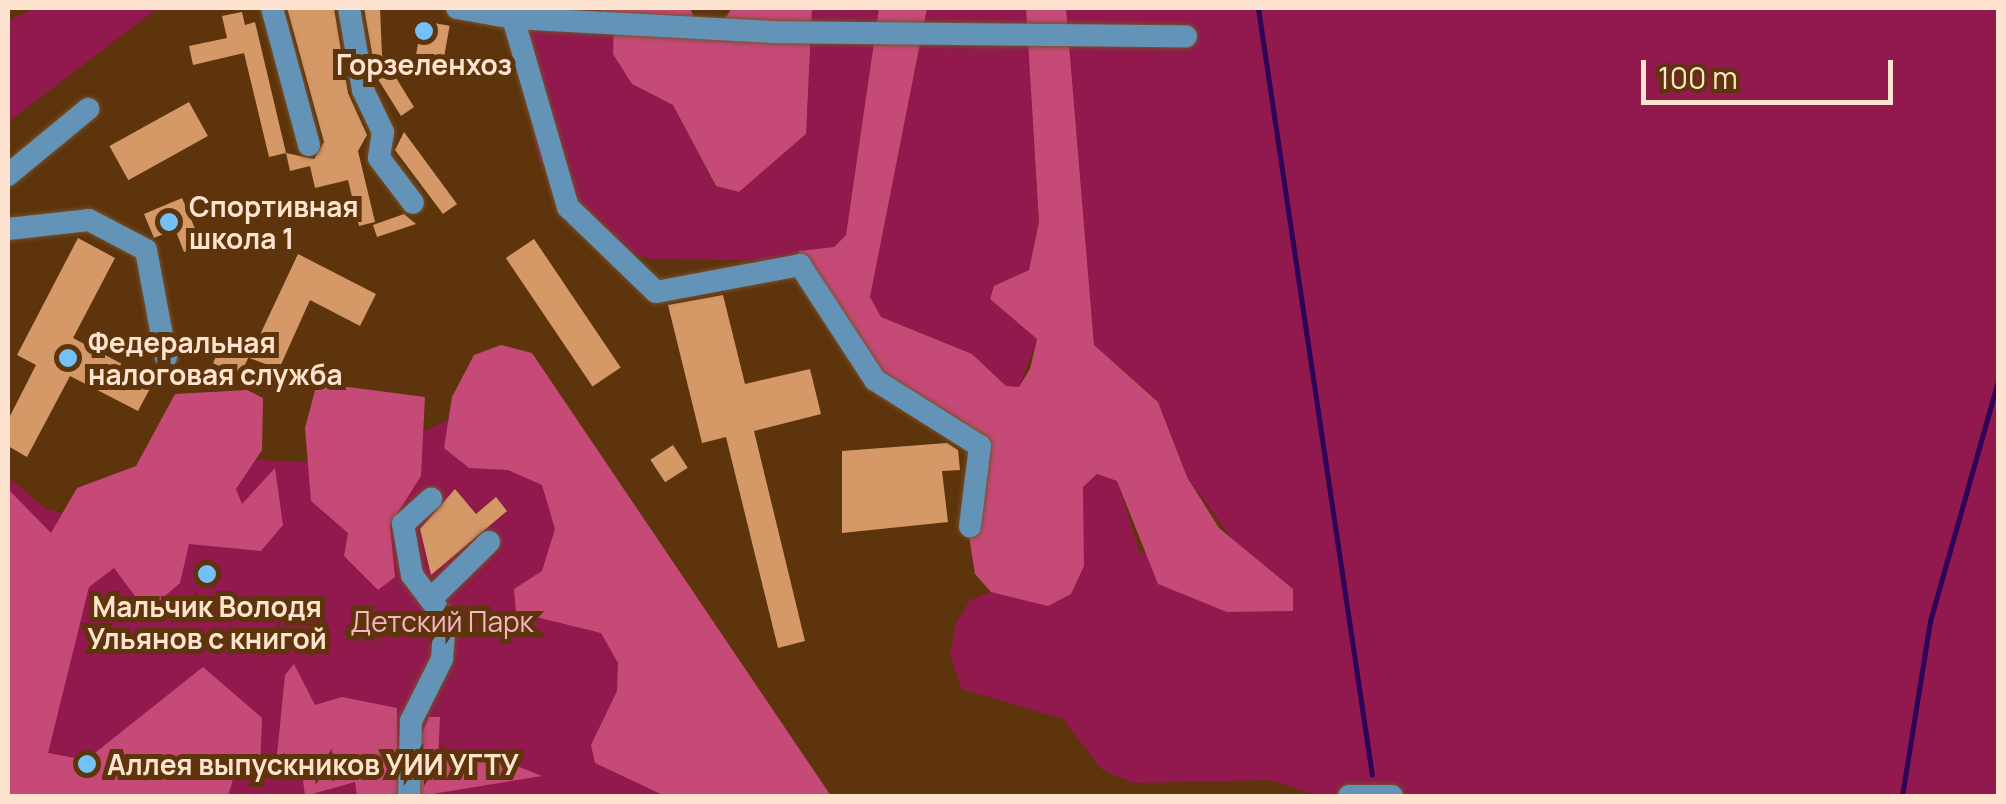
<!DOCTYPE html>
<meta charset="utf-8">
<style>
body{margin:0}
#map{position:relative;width:2006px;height:804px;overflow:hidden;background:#5d340b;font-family:Manrope,sans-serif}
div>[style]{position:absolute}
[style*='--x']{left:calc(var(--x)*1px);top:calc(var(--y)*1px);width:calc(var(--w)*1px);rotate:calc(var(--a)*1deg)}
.green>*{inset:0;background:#91194e}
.forest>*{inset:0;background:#c64a78}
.stream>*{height:5px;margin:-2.5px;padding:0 2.5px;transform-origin:2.5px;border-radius:2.5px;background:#2e0256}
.building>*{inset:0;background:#d59967;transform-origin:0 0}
.roads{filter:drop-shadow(0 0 2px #77502b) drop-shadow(0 0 2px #77502b)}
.minor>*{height:22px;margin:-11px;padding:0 11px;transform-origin:11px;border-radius:11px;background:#6393b6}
.dots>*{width:28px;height:28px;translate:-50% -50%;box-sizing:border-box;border:5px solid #5d340b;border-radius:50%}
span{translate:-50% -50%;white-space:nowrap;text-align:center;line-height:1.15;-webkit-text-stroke:10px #5d340b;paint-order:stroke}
.poi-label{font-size:28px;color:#fee4d0;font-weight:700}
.left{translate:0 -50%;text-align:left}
.park-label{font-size:28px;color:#f6b6c8}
.frame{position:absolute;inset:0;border:10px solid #fee4d0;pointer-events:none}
.scale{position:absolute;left:1641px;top:60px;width:252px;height:45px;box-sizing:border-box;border:5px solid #fee4d0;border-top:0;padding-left:12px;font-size:30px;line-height:35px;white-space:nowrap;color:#fee4d0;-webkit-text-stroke:8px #5d340b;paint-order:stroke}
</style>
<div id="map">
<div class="green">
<div style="clip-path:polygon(36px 8px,158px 8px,8px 122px,8px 21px)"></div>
<div style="clip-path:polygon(497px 8px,599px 8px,614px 22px,632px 84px,673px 105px,715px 186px,739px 192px,806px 134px,812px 8px,879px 8px,846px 235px,834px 247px,800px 251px,797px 261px,651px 259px,622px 251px,566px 208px,538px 157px,512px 26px)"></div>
<div style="clip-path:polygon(927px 8px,1026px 8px,1039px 222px,1029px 270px,994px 286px,990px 299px,1037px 339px,1019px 388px,1006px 386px,972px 354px,881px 317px,870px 297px)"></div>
<div style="clip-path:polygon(1066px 8px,1998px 8px,1998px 796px,1319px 796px,1270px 780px,1134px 783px,1102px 770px,1063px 719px,962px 689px,950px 655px,956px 623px,970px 600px,991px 592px,1019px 597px,1084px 566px,1083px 487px,1097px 474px,1117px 481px,1140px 553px,1239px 548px,1187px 477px,1158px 401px,1094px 345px)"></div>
<div style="clip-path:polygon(501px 409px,737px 796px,8px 796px,8px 477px,46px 509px,90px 520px,191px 457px,352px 464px,471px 410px)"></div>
</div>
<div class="forest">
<div style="clip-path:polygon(599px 8px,690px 8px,699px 30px,721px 25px,732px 8px,812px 8px,806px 134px,739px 192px,716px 186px,673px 105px,632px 84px,613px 54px,614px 22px)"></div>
<div style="clip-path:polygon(879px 8px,927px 8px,870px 297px,881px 317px,972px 354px,1006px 386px,1019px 387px,1030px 369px,1037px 339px,990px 299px,994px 286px,1029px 270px,1039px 222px,1026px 8px,1066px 8px,1094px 345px,1158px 402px,1187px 477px,1219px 528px,1293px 589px,1293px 611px,1227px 612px,1158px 584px,1117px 481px,1097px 474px,1083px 487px,1084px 566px,1071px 594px,1048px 606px,991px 592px,975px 574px,969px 536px,982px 446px,962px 421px,885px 376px,797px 261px,799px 251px,834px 247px,846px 235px)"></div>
<div style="clip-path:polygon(501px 345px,532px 353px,831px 796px,665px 796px,595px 763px,591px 745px,617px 691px,618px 663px,601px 633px,516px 612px,514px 589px,542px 571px,555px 529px,542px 485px,508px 470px,469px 468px,444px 448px,452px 397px,474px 355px)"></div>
<div style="clip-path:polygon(317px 383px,425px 397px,421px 476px,390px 525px,395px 577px,378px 590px,344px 556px,348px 533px,311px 501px,305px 428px)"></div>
<div style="clip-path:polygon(247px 390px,263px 398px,262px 450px,236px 489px,242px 504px,275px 468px,283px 525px,261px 551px,189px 544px,180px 583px,159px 601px,135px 596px,114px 568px,89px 587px,48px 753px,86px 760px,203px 667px,262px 718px,260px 774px,234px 776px,228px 796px,8px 796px,8px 489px,51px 533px,77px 488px,136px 466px,175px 394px)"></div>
<div style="clip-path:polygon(294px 664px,315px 705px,342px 697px,397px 708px,398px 796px,357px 796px,355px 782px,305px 796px,302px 773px,275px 775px,285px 675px)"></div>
<div style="clip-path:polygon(429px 717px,440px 717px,438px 761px,474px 749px,542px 776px,420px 796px,416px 747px)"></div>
</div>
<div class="stream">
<div style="--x:1258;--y:8;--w:775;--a:81.55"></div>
<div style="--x:1902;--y:796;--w:177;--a:-80.9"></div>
<div style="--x:1930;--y:621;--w:250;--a:-74.2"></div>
</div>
<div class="building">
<div style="clip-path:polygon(287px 8px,334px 8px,348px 93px,367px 135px,358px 151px,375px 222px,359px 226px,348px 180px,315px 188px,310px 166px,290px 171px,286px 153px,314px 159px,324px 142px)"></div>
<div style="clip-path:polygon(364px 8px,380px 8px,382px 55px,414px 107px,401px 116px,376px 76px)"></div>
<div style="clip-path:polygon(242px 12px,245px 25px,255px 22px,286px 153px,269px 157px,244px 53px,193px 65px,189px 46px,227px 38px,222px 16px)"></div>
<div style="left:422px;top:21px;width:28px;height:41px;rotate:10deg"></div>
<div style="left:189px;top:102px;width:39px;height:91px;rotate:61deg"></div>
<div style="clip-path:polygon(404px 132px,457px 204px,443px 214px,395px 150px)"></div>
<div style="clip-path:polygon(182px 198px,202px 245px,184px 252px,175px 229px,154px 238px,144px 214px)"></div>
<div style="clip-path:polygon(404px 214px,416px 224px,377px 237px,373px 225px)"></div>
<div style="clip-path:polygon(78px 238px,115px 258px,73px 338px,154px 381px,138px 411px,70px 376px,27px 457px,8px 446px,8px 420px,36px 365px,17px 355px)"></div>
<div style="left:534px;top:239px;width:155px;height:34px;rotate:56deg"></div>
<div style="clip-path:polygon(298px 254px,376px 294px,360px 326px,310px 300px,279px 369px,249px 358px)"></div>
<div style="clip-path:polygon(723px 295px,745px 384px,810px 369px,821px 414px,754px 431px,805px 641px,778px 648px,726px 437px,702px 443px,668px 305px)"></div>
<div style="left:226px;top:334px;width:30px;height:32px;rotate:24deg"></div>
<div style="clip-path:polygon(947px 443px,958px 450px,960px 470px,942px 471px,948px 522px,842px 533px,842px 451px)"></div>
<div style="left:673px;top:445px;width:27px;height:27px;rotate:57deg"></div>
<div style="clip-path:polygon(455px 489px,476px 514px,496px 497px,507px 511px,431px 575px,420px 529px)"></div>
</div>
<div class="roads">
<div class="minor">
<div style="--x:272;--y:8;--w:142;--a:74.9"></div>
<div style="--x:349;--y:8;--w:83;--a:80.3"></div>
<div style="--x:363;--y:90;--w:47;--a:64.5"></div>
<div style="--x:383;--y:132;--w:26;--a:99"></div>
<div style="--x:379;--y:158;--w:56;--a:52.9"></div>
<div style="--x:457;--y:8;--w:57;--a:10.1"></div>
<div style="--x:513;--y:18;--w:260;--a:3.1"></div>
<div style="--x:773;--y:32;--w:413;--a:0.6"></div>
<div style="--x:513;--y:18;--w:197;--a:73.8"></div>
<div style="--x:568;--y:207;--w:122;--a:44"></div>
<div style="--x:656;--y:292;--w:147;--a:-10.6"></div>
<div style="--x:800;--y:265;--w:137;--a:56.9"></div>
<div style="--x:875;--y:380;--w:124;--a:32.2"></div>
<div style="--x:980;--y:446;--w:81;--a:97.1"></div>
<div style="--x:8;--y:175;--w:104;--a:-39.5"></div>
<div style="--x:8;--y:229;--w:81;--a:-6.3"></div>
<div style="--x:89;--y:220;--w:64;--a:27.8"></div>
<div style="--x:146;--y:250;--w:109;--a:79.4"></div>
<div style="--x:432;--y:598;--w:80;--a:-44.5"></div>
<div style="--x:409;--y:796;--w:75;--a:-88.5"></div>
<div style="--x:411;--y:721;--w:69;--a:-63.4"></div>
<div style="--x:442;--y:659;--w:40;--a:-85.7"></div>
<div style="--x:445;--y:619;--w:55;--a:-126.9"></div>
<div style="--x:412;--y:575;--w:52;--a:-100"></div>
<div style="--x:403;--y:524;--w:38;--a:-42"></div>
<div style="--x:1349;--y:796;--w:43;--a:0"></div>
</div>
</div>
<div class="dots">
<div style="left:424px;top:31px;background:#73c1f6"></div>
<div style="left:169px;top:222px;background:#73c1f6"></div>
<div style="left:68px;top:358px;background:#73c1f6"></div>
<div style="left:207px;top:574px;background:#73c1f6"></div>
<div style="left:87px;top:764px;background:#73c1f6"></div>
</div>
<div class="poi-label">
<span style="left:424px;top:64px">Горзеленхоз</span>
<span class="left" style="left:189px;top:222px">Спортивная<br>школа 1</span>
<span class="left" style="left:88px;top:358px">Федеральная<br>налоговая служба</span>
<span style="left:207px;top:622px">Мальчик Володя<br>Ульянов с книгой</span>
<span class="left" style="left:107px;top:764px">Аллея выпускников УИИ УГТУ</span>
</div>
<div class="park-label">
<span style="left:442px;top:621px">Детский Парк</span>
</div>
<div class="frame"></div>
<div class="scale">100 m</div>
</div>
